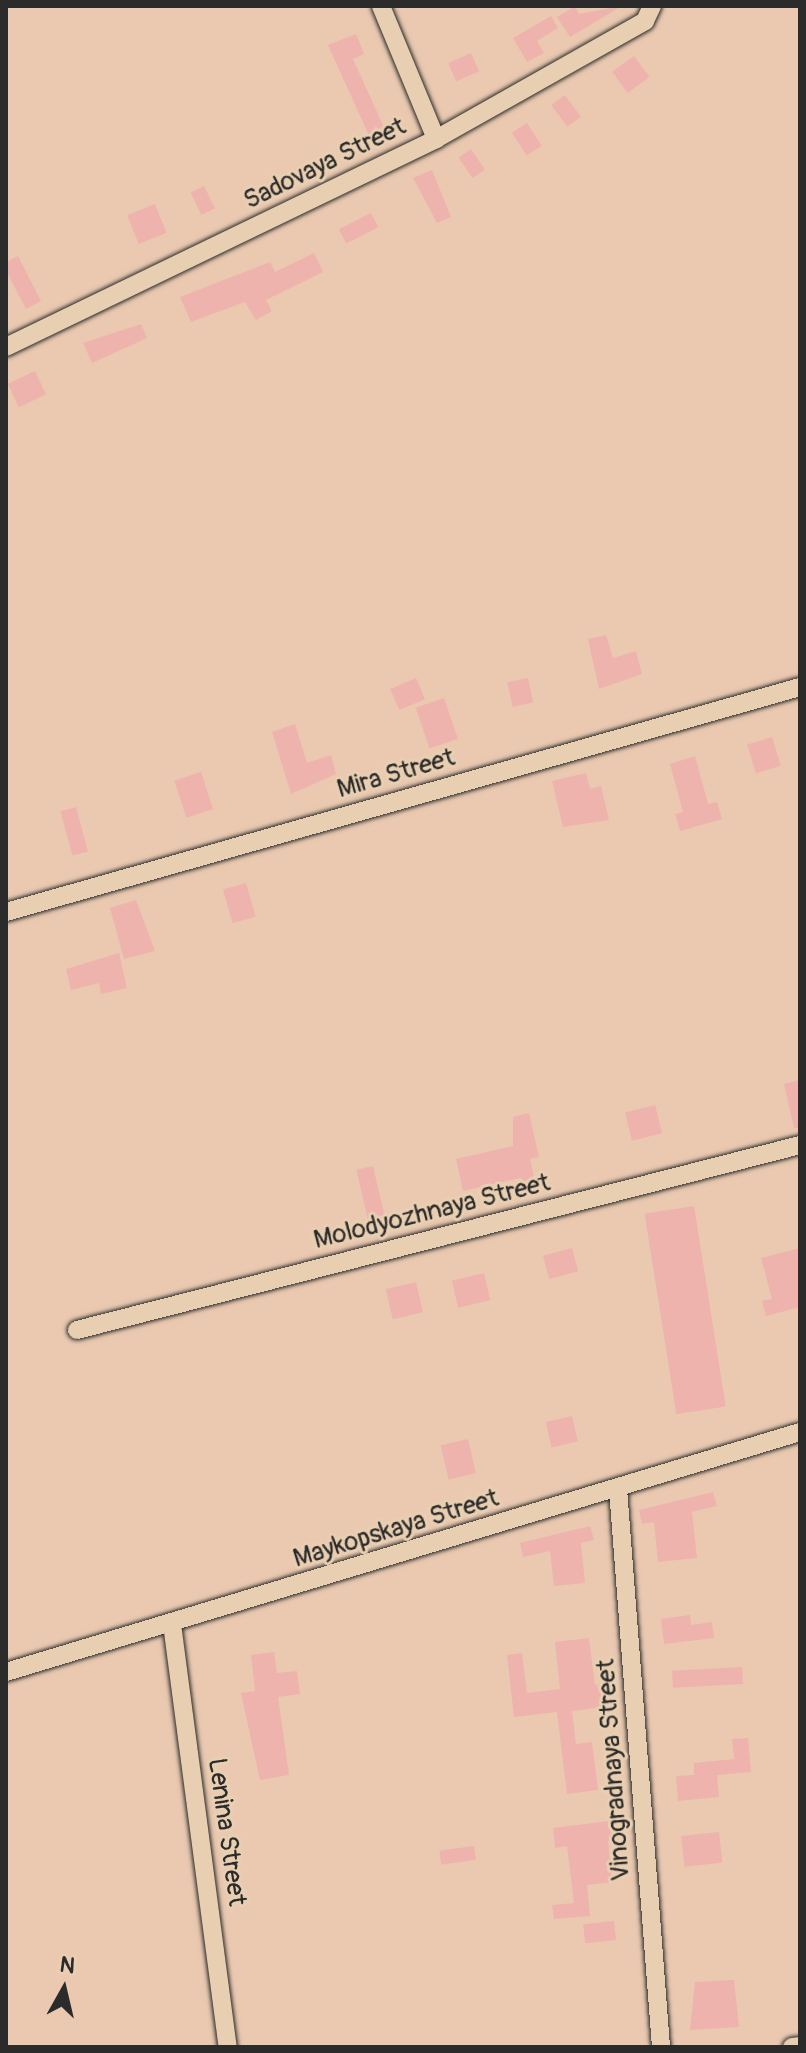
<!DOCTYPE html>
<style>
body{margin:0}
#map{position:relative;width:806px;height:2053px;overflow:hidden;background:#eac9b0;font-family:Pangolin,sans-serif}
div>[style]{position:absolute}
[style*='--x']{left:calc(var(--x)*1px);top:calc(var(--y)*1px);width:calc(var(--w)*1px);rotate:calc(var(--a)*1deg)}
.building>*{inset:0;background:#eeb3ad;transform-origin:0 0}
.roads{filter:drop-shadow(0 0 2px #2b2b2b) drop-shadow(0 0 2px #2b2b2b)}
.minor>*{height:18px;margin:-9px;padding:0 9px;transform-origin:9px;border-radius:9px;background:#e9cfb1}
span{translate:-50% -50%;white-space:nowrap;text-align:center;line-height:1.15;-webkit-text-stroke:6px #e9cfb1;paint-order:stroke}
.street-label{font-size:26px;color:#2b2b2b}
.frame{position:absolute;inset:0;border:8px solid #2b2b2b;pointer-events:none}
.north{position:absolute;left:24px;top:1949px;width:80px;height:80px;-webkit-text-stroke:6px #e9cfb1;paint-order:stroke;rotate:8deg;font-size:22px;font-weight:700;line-height:32px;text-align:center;color:#2b2b2b}
.north::after{content:'';display:block;margin:auto;width:28px;height:36px;background:#2b2b2b;clip-path:polygon(50% 0,100% 100%,50% 72%,0 100%)}
</style>
<div id="map">
<div class="building">
<div style="clip-path:polygon(575px 6px,579px 14px,622px 6px,570px 37px,557px 17px)"></div>
<div style="clip-path:polygon(551px 16px,558px 28px,537px 41px,544px 53px,527px 62px,513px 38px)"></div>
<div style="clip-path:polygon(356px 34px,364px 54px,353px 59px,387px 134px,371px 140px,328px 45px)"></div>
<div style="left:471px;top:53px;width:20px;height:25px;rotate:66deg"></div>
<div style="left:634px;top:56px;width:26px;height:27px;rotate:54deg"></div>
<div style="left:565px;top:95px;width:27px;height:17px;rotate:54deg"></div>
<div style="left:527px;top:123px;width:27px;height:18px;rotate:57deg"></div>
<div style="left:471px;top:149px;width:25px;height:15px;rotate:56deg"></div>
<div style="clip-path:polygon(432px 170px,451px 217px,437px 223px,413px 178px)"></div>
<div style="left:204px;top:186px;width:25px;height:15px;rotate:64deg"></div>
<div style="left:155px;top:204px;width:31px;height:30px;rotate:68deg"></div>
<div style="left:371px;top:213px;width:16px;height:36px;rotate:63deg"></div>
<div style="clip-path:polygon(314px 253px,323px 272px,266px 300px,272px 311px,256px 320px,245px 302px,191px 322px,180px 297px,270px 262px,275px 272px)"></div>
<div style="clip-path:polygon(18px 256px,41px 301px,26px 309px,6px 271px,6px 262px)"></div>
<div style="clip-path:polygon(141px 324px,147px 338px,92px 363px,83px 343px)"></div>
<div style="left:35px;top:371px;width:26px;height:30px;rotate:65deg"></div>
<div style="clip-path:polygon(606px 635px,613px 658px,636px 651px,642px 674px,599px 689px,588px 639px)"></div>
<div style="left:416px;top:678px;width:23px;height:28px;rotate:67deg"></div>
<div style="left:528px;top:678px;width:25px;height:21px;rotate:78deg"></div>
<div style="left:444px;top:698px;width:43px;height:30px;rotate:71deg"></div>
<div style="clip-path:polygon(295px 724px,307px 763px,331px 755px,336px 774px,291px 794px,272px 732px)"></div>
<div style="left:772px;top:737px;width:30px;height:26px;rotate:73deg"></div>
<div style="clip-path:polygon(695px 756px,708px 804px,717px 802px,722px 819px,680px 831px,675px 814px,683px 812px,670px 764px)"></div>
<div style="left:201px;top:772px;width:39px;height:28px;rotate:72deg"></div>
<div style="clip-path:polygon(586px 773px,590px 789px,601px 786px,609px 820px,563px 827px,552px 781px)"></div>
<div style="left:76px;top:807px;width:46px;height:16px;rotate:75deg"></div>
<div style="left:246px;top:883px;width:35px;height:24px;rotate:74deg"></div>
<div style="clip-path:polygon(136px 900px,155px 951px,124px 959px,110px 908px)"></div>
<div style="clip-path:polygon(119px 953px,127px 988px,101px 994px,99px 983px,71px 990px,66px 969px)"></div>
<div style="clip-path:polygon(800px 1080px,800px 1128px,794px 1128px,784px 1084px)"></div>
<div style="left:655px;top:1105px;width:29px;height:31px;rotate:76deg"></div>
<div style="clip-path:polygon(529px 1113px,539px 1157px,530px 1159px,536px 1185px,523px 1188px,520px 1178px,463px 1191px,456px 1159px,513px 1146px,513px 1117px)"></div>
<div style="left:373px;top:1166px;width:54px;height:17px;rotate:77deg"></div>
<div style="left:694px;top:1206px;width:203px;height:50px;rotate:81deg"></div>
<div style="left:572px;top:1248px;width:24px;height:30px;rotate:75deg"></div>
<div style="clip-path:polygon(800px 1248px,800px 1307px,766px 1316px,762px 1301px,772px 1299px,761px 1258px)"></div>
<div style="left:484px;top:1273px;width:28px;height:33px;rotate:77deg"></div>
<div style="left:416px;top:1282px;width:31px;height:31px;rotate:77deg"></div>
<div style="left:572px;top:1416px;width:26px;height:27px;rotate:77deg"></div>
<div style="left:468px;top:1439px;width:35px;height:28px;rotate:77deg"></div>
<div style="clip-path:polygon(713px 1492px,717px 1506px,692px 1512px,697px 1558px,658px 1562px,654px 1522px,642px 1524px,639px 1510px)"></div>
<div style="clip-path:polygon(590px 1526px,594px 1540px,581px 1543px,585px 1583px,554px 1586px,550px 1551px,523px 1557px,520px 1543px)"></div>
<div style="clip-path:polygon(690px 1615px,691px 1625px,712px 1622px,714px 1638px,664px 1644px,661px 1619px)"></div>
<div style="clip-path:polygon(589px 1638px,595px 1685px,609px 1684px,611px 1706px,572px 1711px,576px 1744px,592px 1742px,598px 1790px,567px 1794px,557px 1712px,514px 1717px,507px 1655px,522px 1653px,527px 1693px,560px 1689px,555px 1642px)"></div>
<div style="clip-path:polygon(274px 1652px,277px 1673px,297px 1671px,300px 1694px,278px 1697px,289px 1775px,260px 1780px,241px 1693px,255px 1691px,251px 1655px)"></div>
<div style="left:742px;top:1667px;width:17px;height:70px;rotate:87deg"></div>
<div style="clip-path:polygon(748px 1738px,751px 1772px,717px 1775px,719px 1797px,678px 1801px,676px 1776px,694px 1775px,694px 1763px,734px 1759px,732px 1739px)"></div>
<div style="clip-path:polygon(617px 1820px,619px 1840px,608px 1841px,612px 1882px,587px 1885px,590px 1916px,554px 1919px,552px 1905px,574px 1903px,567px 1846px,555px 1848px,553px 1828px)"></div>
<div style="left:719px;top:1832px;width:31px;height:38px;rotate:84deg"></div>
<div style="left:474px;top:1846px;width:14px;height:35px;rotate:82deg"></div>
<div style="left:614px;top:1921px;width:19px;height:31px;rotate:84deg"></div>
<div style="clip-path:polygon(734px 1980px,739px 2027px,690px 2030px,695px 1982px)"></div>
</div>
<div class="roads">
<div class="minor">
<div style="--x:381;--y:6;--w:144;--a:67.5"></div>
<div style="--x:6;--y:347;--w:478;--a:-25.8"></div>
<div style="--x:436;--y:139;--w:240;--a:-29.4"></div>
<div style="--x:645;--y:21;--w:17;--a:-65"></div>
<div style="--x:6;--y:912;--w:825;--a:-15.82"></div>
<div style="--x:77;--y:1330;--w:746;--a:-14.35"></div>
<div style="--x:618;--y:1489;--w:560;--a:85.59"></div>
<div style="--x:172;--y:1624;--w:427;--a:82.5"></div>
<div style="--x:6;--y:1672;--w:829;--a:-16.82"></div>
<div style="--x:792;--y:2047;--w:8;--a:-7"></div>
</div>
</div>
<div class="street-label">
<span style="left:325px;top:164px;rotate:-26deg">Sadovaya Street</span>
<span style="left:396px;top:774px;rotate:-16deg">Mira Street</span>
<span style="left:432px;top:1212px;rotate:-14deg">Molodyozhnaya Street</span>
<span style="left:396px;top:1529px;rotate:-17deg">Maykopskaya Street</span>
<span style="left:614px;top:1770px;rotate:-94deg">Vinogradnaya Street</span>
<span style="left:226px;top:1832px;rotate:82deg">Lenina Street</span>
</div>
<div class="frame"></div>
<div class="north">N</div>
</div>
